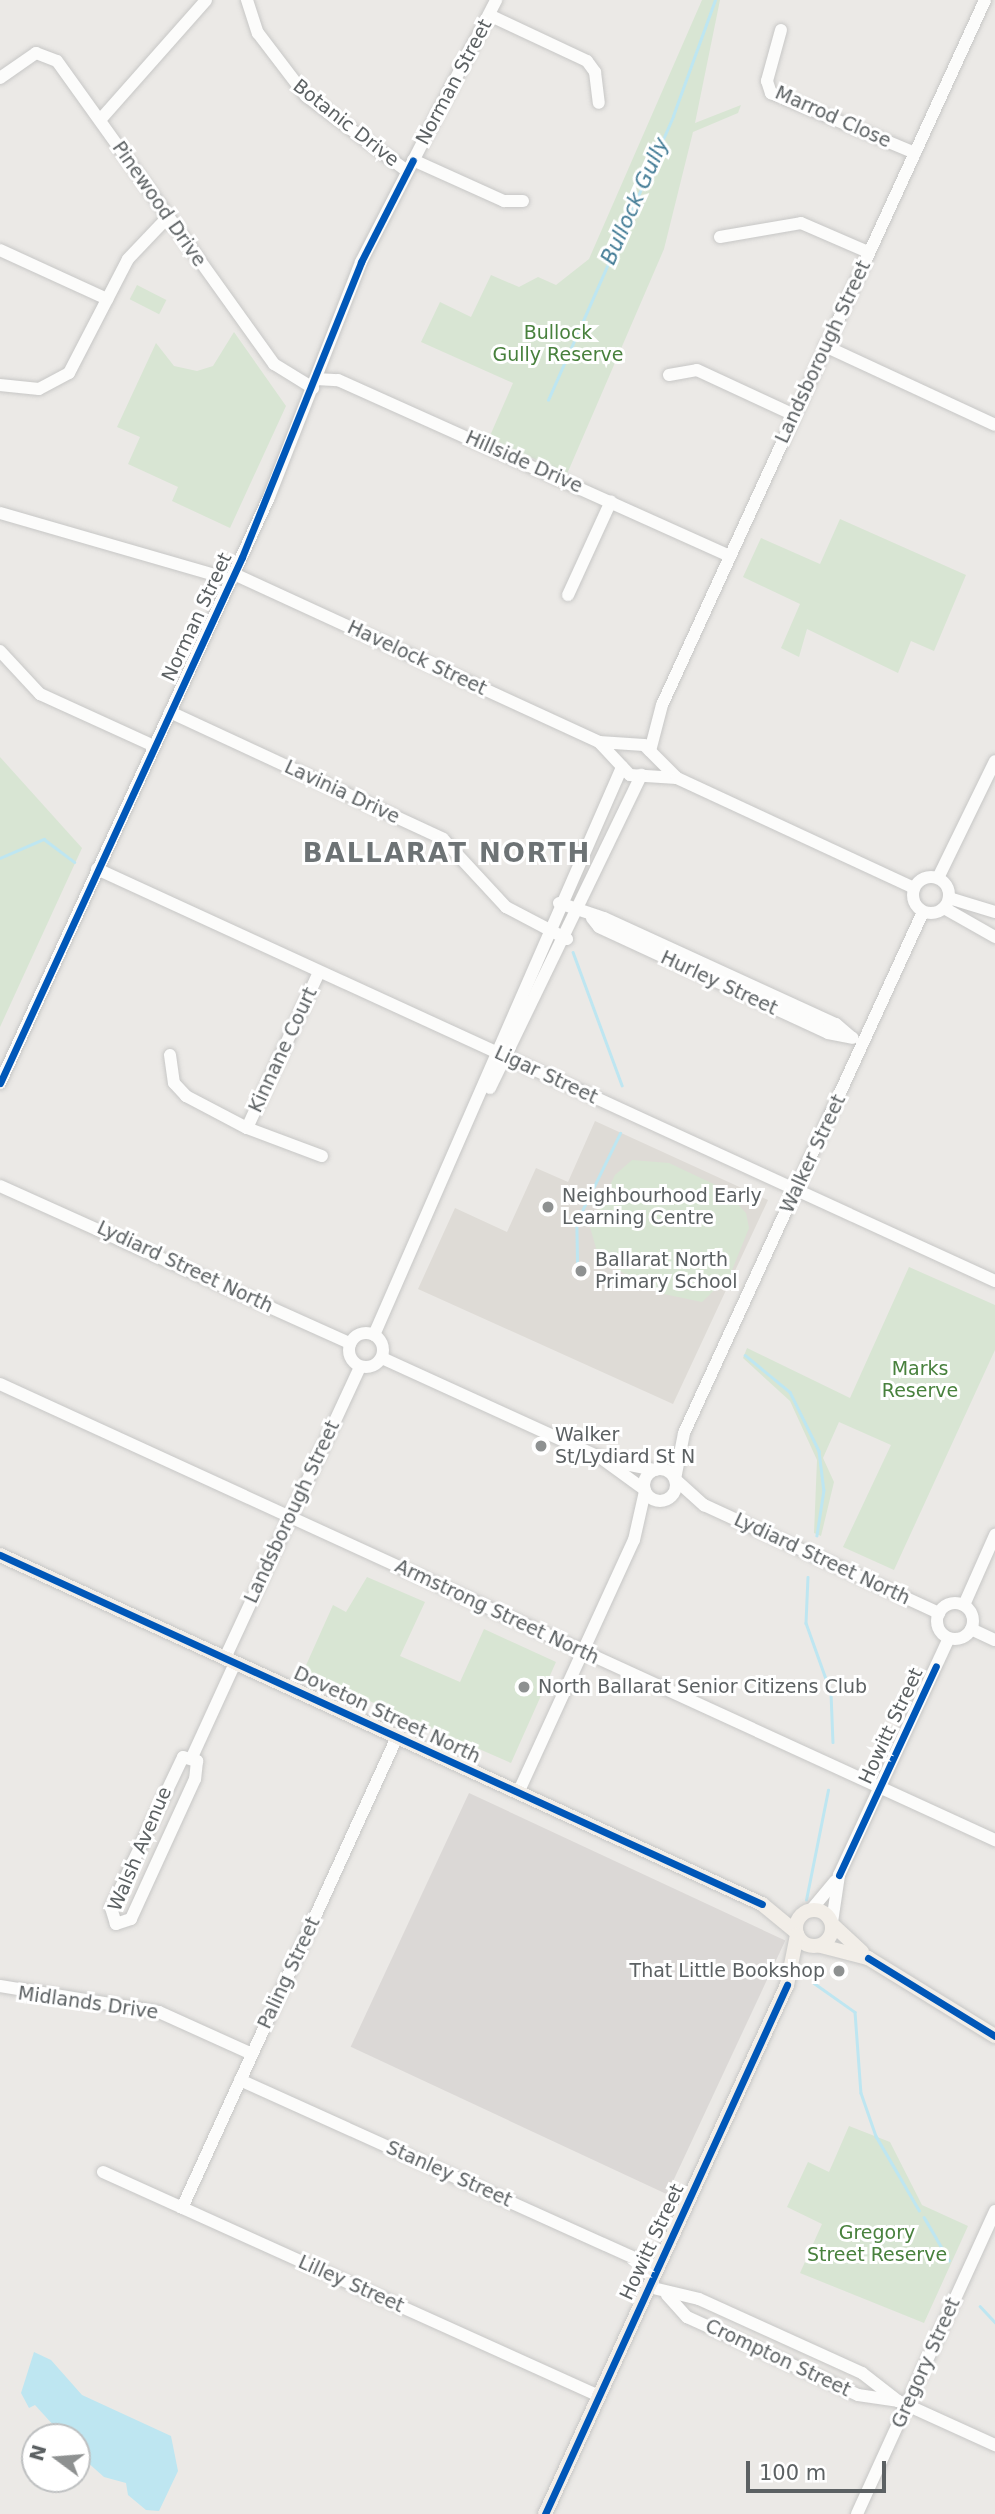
<!DOCTYPE html>
<style>
body{margin:0}
#map{position:relative;width:995px;height:2514px;overflow:hidden;background:#ebe9e6;font-family:"DejaVu Sans",sans-serif}
div>[style]{position:absolute}
[style*='--x']{left:calc(var(--x)*1px);top:calc(var(--y)*1px);width:calc(var(--w)*1px);rotate:calc(var(--a)*1deg)}
.industrial>*{inset:0;background:#dbd8d6;transform-origin:0 0}
.education>*{inset:0;background:#dedbd6}
.green>*{inset:0;background:#d8e5d3;transform-origin:0 0}
.water>*{inset:0;background:#bee6f1}
.stream>*{height:2.5px;margin:-1.25px;padding:0 1.25px;transform-origin:1.25px;border-radius:1.25px;background:#bee6f1}
.roads{filter:drop-shadow(0 0 2px #c7c7c6) drop-shadow(0 0 2px #c7c7c6)}
.minor>*{height:12px;margin:-6px;padding:0 6px;transform-origin:6px;border-radius:6px;background:#fcfcfb}
.minor>.ring{margin:-6px;padding:0;box-sizing:content-box;background:none;border:12px solid #fcfcfb;border-radius:50%}
.major>*{height:14px;margin:-7px;padding:0 7px;transform-origin:7px;border-radius:7px;background:#f2eee8}
.major>.ring{margin:-7px;padding:0;box-sizing:content-box;background:none;border:14px solid #f2eee8;border-radius:50%}
.cycleway>*{height:7px;margin:-3.5px;padding:0 3.5px;transform-origin:3.5px;border-radius:3.5px;background:#0057b8}
.dots>*{width:19px;height:19px;translate:-50% -50%;box-sizing:border-box;border:4px solid #fff;border-radius:50%}
span{translate:-50% -50%;white-space:nowrap;text-align:center;line-height:1.15;-webkit-text-stroke:6px #fff;paint-order:stroke}
.street-label{font-size:19px;color:#5c6163}
.park-label{font-size:19px;color:#48813d}
.poi-label{font-size:19px;color:#5c6163}
.left{translate:0 -50%;text-align:left}
.right{translate:-100% -50%;text-align:right}
.water-label{font-size:21px;color:#437c96;font-style:italic}
.district-label{font-size:26px;color:#6d7375;font-weight:700;letter-spacing:2px}
.north{position:absolute;left:21px;top:2423px;width:70px;height:70px;box-sizing:border-box;background:#fff;border:2px solid #bec0c1;border-radius:50%;rotate:286deg;font-size:19px;font-weight:700;line-height:28px;text-align:center;color:#5c6163}
.north::after{content:'';display:block;margin:auto;width:24px;height:32px;background:#8e9191;clip-path:polygon(50% 0,100% 100%,50% 72%,0 100%)}
.scale{position:absolute;left:746px;top:2461px;width:140px;height:32px;box-sizing:border-box;border:4px solid #5c6163;border-top:0;padding-left:9px;font-size:21px;line-height:24px;white-space:nowrap;color:#5c6163;-webkit-text-stroke:5px #fff;paint-order:stroke}
</style>
<div id="map">
<div class="industrial">
<div style="left:469px;top:1793px;width:349px;height:280px;rotate:25deg"></div>
</div>
<div class="education">
<div style="clip-path:polygon(595px 1121px,768px 1200px,673px 1404px,418px 1289px,455px 1208px,507px 1232px,536px 1168px,568px 1182px)"></div>
</div>
<div class="green">
<div style="clip-path:polygon(702px 0,720px 0,695px 123px,741px 105px,738px 113px,693px 132px,664px 249px,567px 474px,489px 438px,513px 383px,421px 342px,440px 302px,471px 317px,491px 275px,519px 287px,538px 277px,556px 285px,589px 259px)"></div>
<div style="left:137px;top:285px;width:33px;height:16px;rotate:27deg"></div>
<div style="clip-path:polygon(234px 332px,286px 406px,230px 528px,172px 501px,178px 487px,128px 464px,140px 437px,117px 427px,156px 343px,174px 366px,197px 371px,213px 366px)"></div>
<div style="clip-path:polygon(840px 519px,966px 575px,934px 651px,911px 641px,898px 673px,807px 629px,799px 657px,781px 648px,800px 604px,743px 577px,761px 538px,820px 564px)"></div>
<div style="clip-path:polygon(0 757px,82px 848px,0 1027px)"></div>
<div style="clip-path:polygon(632px 1160px,669px 1163px,722px 1188px,746px 1213px,749px 1228px,730px 1275px,702px 1302px,659px 1293px,599px 1259px,590px 1227px,615px 1175px)"></div>
<div style="clip-path:polygon(909px 1267px,995px 1305px,995px 1350px,894px 1570px,843px 1547px,891px 1445px,839px 1422px,823px 1458px,834px 1482px,821px 1536px,814px 1533px,817px 1460px,790px 1401px,743px 1358px,747px 1348px,850px 1398px)"></div>
<div style="clip-path:polygon(367px 1577px,425px 1602px,400px 1656px,460px 1682px,484px 1629px,556px 1662px,511px 1763px,303px 1672px,333px 1605px,346px 1612px)"></div>
<div style="clip-path:polygon(849px 2126px,890px 2142px,922px 2205px,968px 2226px,924px 2323px,800px 2273px,822px 2224px,787px 2207px,808px 2162px,829px 2172px)"></div>
</div>
<div class="water">
<div style="clip-path:polygon(34px 2352px,51px 2360px,82px 2395px,171px 2436px,178px 2471px,159px 2511px,146px 2510px,128px 2495px,126px 2483px,104px 2477px,77px 2453px,77px 2437px,64px 2437px,35px 2405px,29px 2408px,21px 2393px)"></div>
</div>
<div class="stream">
<div style="--x:548;--y:400;--w:310;--a:-66.2"></div>
<div style="--x:673;--y:116;--w:123;--a:-70.1"></div>
<div style="--x:0;--y:858;--w:48;--a:-23.4"></div>
<div style="--x:44;--y:839;--w:38;--a:37"></div>
<div style="--x:573;--y:952;--w:142;--a:69.8"></div>
<div style="--x:577;--y:1262;--w:39;--a:-91"></div>
<div style="--x:576;--y:1223;--w:100;--a:-63.9"></div>
<div style="--x:745;--y:1355;--w:58;--a:39.4"></div>
<div style="--x:790;--y:1392;--w:66;--a:63.8"></div>
<div style="--x:819;--y:1451;--w:39;--a:83"></div>
<div style="--x:824;--y:1490;--w:46;--a:98.8"></div>
<div style="--x:808;--y:1577;--w:46;--a:92.5"></div>
<div style="--x:806;--y:1623;--w:74;--a:70.3"></div>
<div style="--x:831;--y:1693;--w:49;--a:87.7"></div>
<div style="--x:806;--y:1900;--w:112;--a:-78.7"></div>
<div style="--x:814;--y:1983;--w:50;--a:35.3"></div>
<div style="--x:855;--y:2012;--w:81;--a:85.8"></div>
<div style="--x:861;--y:2093;--w:46;--a:70.8"></div>
<div style="--x:876;--y:2136;--w:86;--a:59.8"></div>
<div style="--x:924;--y:2217;--w:50;--a:59.8"></div>
<div style="--x:980;--y:2306;--w:22;--a:47"></div>
</div>
<div class="roads">
<div class="minor">
<div style="--x:247;--y:0;--w:35;--a:72"></div>
<div style="--x:258;--y:33;--w:79;--a:52.7"></div>
<div style="--x:306;--y:96;--w:126;--a:36.6"></div>
<div style="--x:489;--y:15;--w:108;--a:25.1"></div>
<div style="--x:587;--y:61;--w:14;--a:54"></div>
<div style="--x:595;--y:72;--w:31;--a:83"></div>
<div style="--x:781;--y:30;--w:53;--a:105.4"></div>
<div style="--x:767;--y:81;--w:13;--a:72"></div>
<div style="--x:771;--y:93;--w:156;--a:22.6"></div>
<div style="--x:0;--y:78;--w:44;--a:-34.8"></div>
<div style="--x:36;--y:53;--w:22;--a:21"></div>
<div style="--x:57;--y:61;--w:373;--a:54.4"></div>
<div style="--x:274;--y:364;--w:46;--a:31.6"></div>
<div style="--x:100;--y:120;--w:160;--a:-48.5"></div>
<div style="--x:413;--y:160;--w:100;--a:24.3"></div>
<div style="--x:504;--y:201;--w:19;--a:0"></div>
<div style="--x:720;--y:237;--w:82;--a:-9.8"></div>
<div style="--x:801;--y:223;--w:73;--a:23.4"></div>
<div style="--x:0;--y:250;--w:118;--a:24.6"></div>
<div style="--x:825;--y:346;--w:187;--a:24.9"></div>
<div style="--x:669;--y:375;--w:28;--a:-10"></div>
<div style="--x:697;--y:370;--w:107;--a:24.9"></div>
<div style="--x:316;--y:379;--w:22;--a:3"></div>
<div style="--x:338;--y:380;--w:430;--a:24.2"></div>
<div style="--x:0;--y:385;--w:39;--a:6"></div>
<div style="--x:39;--y:389;--w:34;--a:-28"></div>
<div style="--x:69;--y:373;--w:128;--a:-62.6"></div>
<div style="--x:128;--y:259;--w:58;--a:-46.4"></div>
<div style="--x:0;--y:513;--w:241;--a:16.1"></div>
<div style="--x:234;--y:574;--w:402;--a:24.7"></div>
<div style="--x:599;--y:742;--w:45;--a:3.8"></div>
<div style="--x:644;--y:745;--w:47;--a:45"></div>
<div style="--x:568;--y:595;--w:103;--a:-65.4"></div>
<div style="--x:0;--y:651;--w:59;--a:47.1"></div>
<div style="--x:40;--y:694;--w:125;--a:24.5"></div>
<div style="--x:170;--y:712;--w:301;--a:24.9"></div>
<div style="--x:443;--y:839;--w:93;--a:47.2"></div>
<div style="--x:506;--y:907;--w:69;--a:27.7"></div>
<div style="--x:599;--y:742;--w:45;--a:46.8"></div>
<div style="--x:630;--y:775;--w:47;--a:3.7"></div>
<div style="--x:677;--y:778;--w:261;--a:24.9"></div>
<div style="--x:650;--y:751;--w:48;--a:-75.4"></div>
<div style="--x:662;--y:705;--w:775;--a:-65.38"></div>
<div style="--x:97;--y:869;--w:988;--a:24.65"></div>
<div class="ring" style="left:913px;top:877px;width:24px;height:24px"></div>
<div style="--x:938;--y:878;--w:130;--a:-64"></div>
<div style="--x:949;--y:898;--w:48;--a:16.9"></div>
<div style="--x:559;--y:903;--w:47;--a:18.4"></div>
<div style="--x:604;--y:918;--w:255;--a:24.6"></div>
<div style="--x:836;--y:1024;--w:20;--a:41"></div>
<div style="--x:944;--y:908;--w:59;--a:29.6"></div>
<div style="--x:592;--y:918;--w:11;--a:52"></div>
<div style="--x:599;--y:927;--w:252;--a:24.8"></div>
<div style="--x:828;--y:1033;--w:25;--a:11"></div>
<div style="--x:170;--y:1055;--w:28;--a:82"></div>
<div style="--x:174;--y:1083;--w:18;--a:47"></div>
<div style="--x:186;--y:1096;--w:69;--a:27.7"></div>
<div style="--x:247;--y:1128;--w:172;--a:-65.2"></div>
<div style="--x:0;--y:1083;--w:645;--a:-65.34"></div>
<div style="--x:269;--y:497;--w:252;--a:-68.6"></div>
<div style="--x:361;--y:262;--w:295;--a:-62.7"></div>
<div style="--x:490;--y:1088;--w:348;--a:-64.2"></div>
<div style="--x:247;--y:1128;--w:80;--a:20.5"></div>
<div style="--x:0;--y:1186;--w:384;--a:24.2"></div>
<div class="ring" style="left:349px;top:1333px;width:22px;height:22px"></div>
<div style="--x:374;--y:1335;--w:620;--a:-66.41"></div>
<div style="--x:382;--y:1358;--w:241;--a:24.5"></div>
<div style="--x:601;--y:1458;--w:54;--a:36"></div>
<div style="--x:0;--y:1384;--w:1095;--a:24.62"></div>
<div style="--x:615;--y:1462;--w:41;--a:11.3"></div>
<div class="ring" style="left:644px;top:1469px;width:20px;height:20px"></div>
<div style="--x:675;--y:1479;--w:47;--a:-78.9"></div>
<div style="--x:684;--y:1433;--w:573;--a:-65.36"></div>
<div style="--x:676;--y:1480;--w:38;--a:42"></div>
<div style="--x:704;--y:1505;--w:259;--a:24.7"></div>
<div class="ring" style="left:937px;top:1603px;width:24px;height:24px"></div>
<div style="--x:964;--y:1605;--w:77;--a:-66.1"></div>
<div style="--x:971;--y:1629;--w:26;--a:25"></div>
<div style="--x:225;--y:1658;--w:321;--a:-65.1"></div>
<div style="--x:183;--y:1757;--w:15;--a:16"></div>
<div style="--x:197;--y:1761;--w:18;--a:96"></div>
<div style="--x:195;--y:1779;--w:154;--a:114.6"></div>
<div style="--x:131;--y:1919;--w:16;--a:162"></div>
<div style="--x:116;--y:1924;--w:17;--a:-107"></div>
<div style="--x:111;--y:1908;--w:167;--a:-64.5"></div>
<div style="--x:192;--y:1757;--w:103;--a:-65.4"></div>
<div style="--x:518;--y:1793;--w:278;--a:-65.4"></div>
<div style="--x:634;--y:1540;--w:50;--a:-77.3"></div>
<div style="--x:811;--y:1910;--w:38;--a:-50"></div>
<div style="--x:832;--y:1922;--w:48;--a:-81.5"></div>
<div style="--x:839;--y:1875;--w:261;--a:-65.1"></div>
<div style="--x:0;--y:1986;--w:161;--a:9.3"></div>
<div style="--x:159;--y:2012;--w:102;--a:24.3"></div>
<div style="--x:240;--y:2080;--w:457;--a:24.3"></div>
<div style="--x:103;--y:2172;--w:544;--a:24.3"></div>
<div style="--x:182;--y:2208;--w:518;--a:-65.46"></div>
<div style="--x:649;--y:2287;--w:51;--a:13.5"></div>
<div style="--x:699;--y:2299;--w:179;--a:24.4"></div>
<div style="--x:862;--y:2373;--w:46;--a:37.9"></div>
<div style="--x:898;--y:2401;--w:107;--a:24.4"></div>
<div style="--x:667;--y:2295;--w:30;--a:48"></div>
<div style="--x:687;--y:2317;--w:188;--a:24.5"></div>
<div style="--x:858;--y:2395;--w:40;--a:8.5"></div>
<div style="--x:857;--y:2514;--w:333;--a:-65.5"></div>
</div>
<div class="major">
<div style="--x:0;--y:1555;--w:838;--a:24.61"></div>
<div style="--x:762;--y:1904;--w:45;--a:39.6"></div>
<div class="ring" style="left:796px;top:1910px;width:22px;height:22px"></div>
<div style="--x:832;--y:1924;--w:41;--a:43"></div>
<div style="--x:821;--y:1946;--w:49;--a:14.3"></div>
<div style="--x:868;--y:1958;--w:149;--a:31.6"></div>
<div style="--x:545;--y:2514;--w:582;--a:-65.42"></div>
<div style="--x:787;--y:1985;--w:51;--a:-78.7"></div>
</div>
</div>
<div class="cycleway">
<div style="--x:0;--y:1083;--w:579;--a:-65.29"></div>
<div style="--x:242;--y:557;--w:318;--a:-68"></div>
<div style="--x:361;--y:262;--w:114;--a:-63"></div>
<div style="--x:0;--y:1555;--w:838;--a:24.61"></div>
<div style="--x:839;--y:1875;--w:230;--a:-65.1"></div>
<div style="--x:868;--y:1958;--w:149;--a:31.6"></div>
<div style="--x:545;--y:2514;--w:582;--a:-65.42"></div>
</div>
<div class="dots">
<div style="left:548px;top:1207px;background:#8e9191"></div>
<div style="left:581px;top:1271px;background:#8e9191"></div>
<div style="left:541px;top:1446px;background:#8e9191"></div>
<div style="left:524px;top:1687px;background:#8e9191"></div>
<div style="left:839px;top:1971px;background:#8e9191"></div>
</div>
<div class="street-label">
<span style="left:454px;top:82px;rotate:-62deg">Norman Street</span>
<span style="left:833px;top:117px;rotate:24deg">Marrod Close</span>
<span style="left:346px;top:123px;rotate:38deg">Botanic Drive</span>
<span style="left:159px;top:204px;rotate:55deg">Pinewood Drive</span>
<span style="left:823px;top:352px;rotate:-65deg">Landsborough Street</span>
<span style="left:524px;top:462px;rotate:24deg">Hillside Drive</span>
<span style="left:197px;top:617px;rotate:-65deg">Norman Street</span>
<span style="left:417px;top:658px;rotate:25deg">Havelock Street</span>
<span style="left:342px;top:792px;rotate:25deg">Lavinia Drive</span>
<span style="left:719px;top:983px;rotate:25deg">Hurley Street</span>
<span style="left:283px;top:1050px;rotate:-65deg">Kinnane Court</span>
<span style="left:546px;top:1075px;rotate:25deg">Ligar Street</span>
<span style="left:813px;top:1154px;rotate:-65deg">Walker Street</span>
<span style="left:185px;top:1267px;rotate:25deg">Lydiard Street North</span>
<span style="left:292px;top:1512px;rotate:-65deg">Landsborough Street</span>
<span style="left:822px;top:1559px;rotate:25deg">Lydiard Street North</span>
<span style="left:497px;top:1612px;rotate:25deg">Armstrong Street North</span>
<span style="left:387px;top:1715px;rotate:25deg">Doveton Street North</span>
<span style="left:891px;top:1726px;rotate:-65deg">Howitt Street</span>
<span style="left:140px;top:1849px;rotate:-67deg">Walsh Avenue</span>
<span style="left:289px;top:1973px;rotate:-65deg">Paling Street</span>
<span style="left:88px;top:2003px;rotate:8deg">Midlands Drive</span>
<span style="left:449px;top:2174px;rotate:24deg">Stanley Street</span>
<span style="left:652px;top:2242px;rotate:-65deg">Howitt Street</span>
<span style="left:351px;top:2284px;rotate:24deg">Lilley Street</span>
<span style="left:778px;top:2358px;rotate:25deg">Crompton Street</span>
<span style="left:926px;top:2363px;rotate:-66deg">Gregory Street</span>
</div>
<div class="park-label">
<span style="left:558px;top:344px">Bullock<br>Gully Reserve</span>
<span style="left:920px;top:1380px">Marks<br>Reserve</span>
<span style="left:877px;top:2244px">Gregory<br>Street Reserve</span>
</div>
<div class="poi-label">
<span class="left" style="left:562px;top:1207px">Neighbourhood Early<br>Learning Centre</span>
<span class="left" style="left:595px;top:1271px">Ballarat North<br>Primary School</span>
<span class="left" style="left:555px;top:1446px">Walker<br>St/Lydiard St N</span>
<span class="left" style="left:538px;top:1687px">North Ballarat Senior Citizens Club</span>
<span class="right" style="left:825px;top:1971px">That Little Bookshop</span>
</div>
<div class="water-label">
<span style="left:635px;top:201px;rotate:-66deg">Bullock Gully</span>
</div>
<div class="district-label">
<span style="left:447px;top:854px">BALLARAT NORTH</span>
</div>
<div class="north">N</div>
<div class="scale">100 m</div>
</div>
